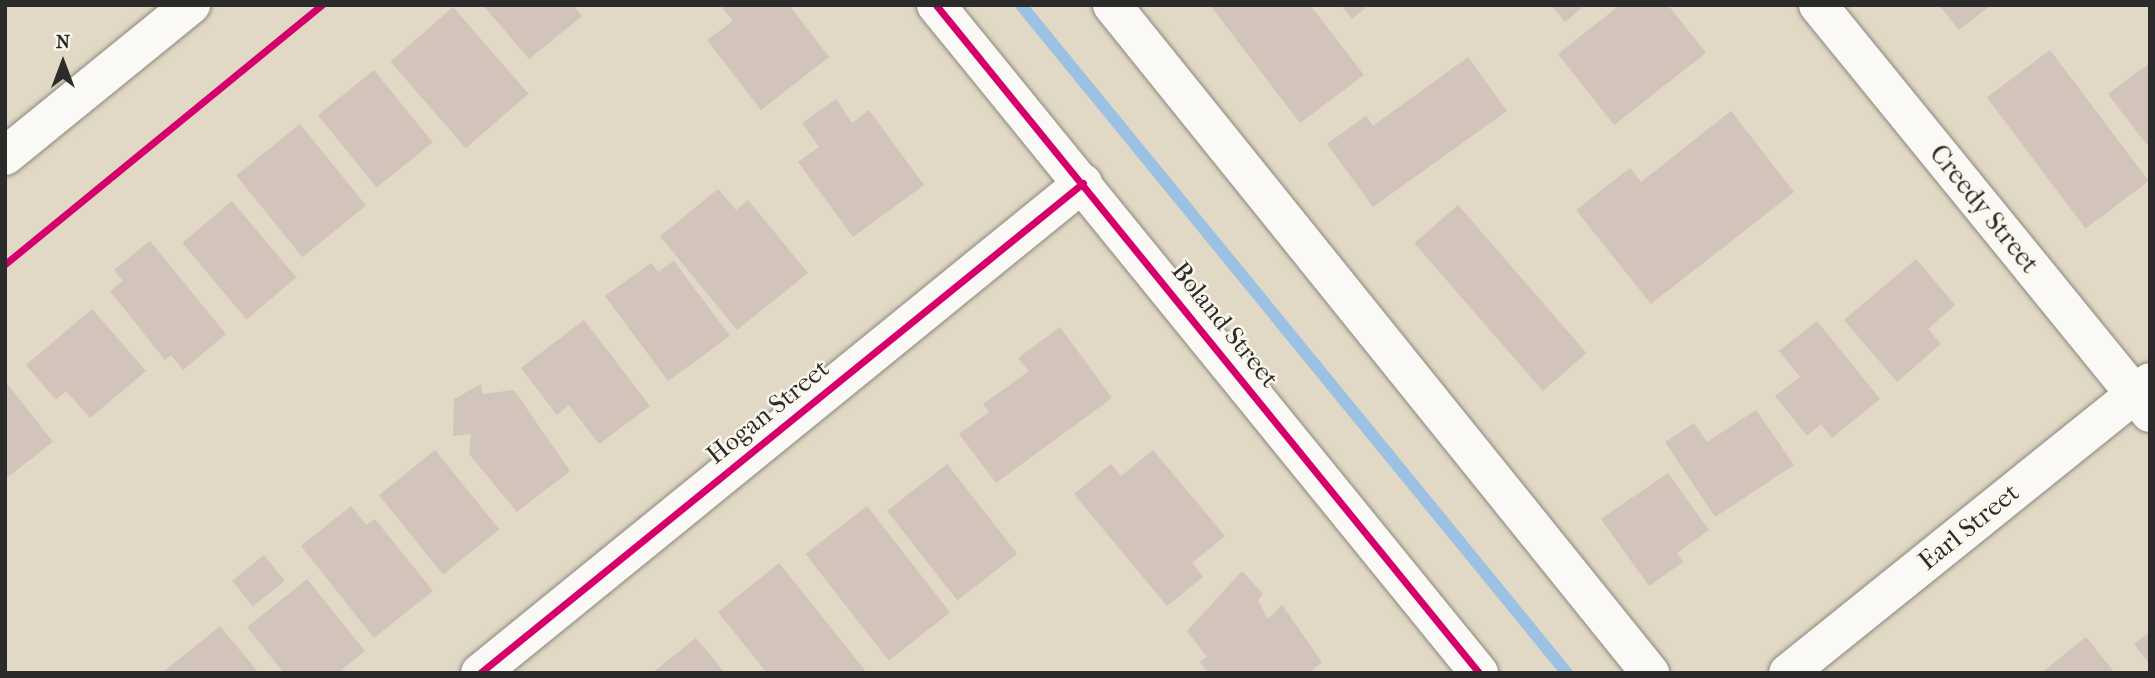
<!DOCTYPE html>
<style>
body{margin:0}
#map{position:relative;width:2155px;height:678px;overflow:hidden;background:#e1d8c5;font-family:"IM FELL French Canon",serif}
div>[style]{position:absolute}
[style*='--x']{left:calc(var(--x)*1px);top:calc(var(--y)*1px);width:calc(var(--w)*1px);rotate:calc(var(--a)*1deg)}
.stream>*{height:12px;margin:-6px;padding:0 6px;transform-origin:6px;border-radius:6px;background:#9cc1e2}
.building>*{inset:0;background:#d2c3bb;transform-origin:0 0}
.roads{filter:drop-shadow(0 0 2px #8b877e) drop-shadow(0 0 2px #8b877e)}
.minor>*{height:38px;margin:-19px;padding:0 19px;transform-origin:19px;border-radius:19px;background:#faf9f6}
.cycleway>*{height:7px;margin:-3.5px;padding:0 3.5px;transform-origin:3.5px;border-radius:3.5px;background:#d6006c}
span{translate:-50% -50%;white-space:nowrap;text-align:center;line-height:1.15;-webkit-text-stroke:5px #fbf7ec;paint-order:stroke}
.street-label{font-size:26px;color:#2b2b2b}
.frame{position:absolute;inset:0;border:7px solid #2b2b2b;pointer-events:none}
.north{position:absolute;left:28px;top:28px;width:70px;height:70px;-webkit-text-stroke:5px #fbf7ec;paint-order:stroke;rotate:0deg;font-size:19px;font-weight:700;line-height:28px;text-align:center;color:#2b2b2b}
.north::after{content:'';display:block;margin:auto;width:24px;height:32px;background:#2b2b2b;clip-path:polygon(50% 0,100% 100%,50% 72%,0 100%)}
</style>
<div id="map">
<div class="stream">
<div style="--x:1021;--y:5;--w:863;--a:50.74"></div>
</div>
<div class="building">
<div style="clip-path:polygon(483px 5px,573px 5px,582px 16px,529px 59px)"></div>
<div style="clip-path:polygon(720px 5px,789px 5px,829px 57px,761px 110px,707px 40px,733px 21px)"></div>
<div style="clip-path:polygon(1210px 5px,1310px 5px,1364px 75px,1300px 123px)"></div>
<div style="clip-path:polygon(1341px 5px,1369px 5px,1352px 19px)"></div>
<div style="clip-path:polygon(1551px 5px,1585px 5px,1565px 22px)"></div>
<div style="clip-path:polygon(1620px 5px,1668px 5px,1706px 53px,1614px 125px,1558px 54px)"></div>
<div style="clip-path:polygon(1939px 5px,1991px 5px,1959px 30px)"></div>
<div style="left:453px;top:7px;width:115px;height:83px;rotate:49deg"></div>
<div style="left:2050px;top:50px;width:164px;height:79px;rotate:53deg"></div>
<div style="clip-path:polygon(1468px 57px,1507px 111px,1373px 207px,1327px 144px,1366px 116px,1373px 126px)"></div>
<div style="clip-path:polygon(2150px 63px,2150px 143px,2147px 145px,2108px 94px)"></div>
<div style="left:374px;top:70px;width:93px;height:72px;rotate:51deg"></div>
<div style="clip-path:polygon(836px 99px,852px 123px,869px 110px,924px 185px,853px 237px,798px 162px,819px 147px,802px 123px)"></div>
<div style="clip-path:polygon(1731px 111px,1794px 192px,1651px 304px,1576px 210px,1630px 168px,1641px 182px)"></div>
<div style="left:300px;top:124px;width:105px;height:82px;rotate:51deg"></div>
<div style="clip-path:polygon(718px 189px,736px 210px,748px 200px,808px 273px,737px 330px,660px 236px)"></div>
<div style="left:232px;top:201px;width:100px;height:65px;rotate:50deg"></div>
<div style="left:1458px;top:205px;width:196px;height:58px;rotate:49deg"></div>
<div style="clip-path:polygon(150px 241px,226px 334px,183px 370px,171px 355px,165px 360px,110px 291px,123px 281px,114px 270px)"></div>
<div style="clip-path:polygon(1916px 259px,1955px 305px,1928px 329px,1941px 344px,1897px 382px,1844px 320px)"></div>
<div style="clip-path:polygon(674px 261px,730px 336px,668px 381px,605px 296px,651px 263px,658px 272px)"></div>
<div style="clip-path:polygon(92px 309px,146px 371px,90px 418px,66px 391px,56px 400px,26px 365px)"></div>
<div style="clip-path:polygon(584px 320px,650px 406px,599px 444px,569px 405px,557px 415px,521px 368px)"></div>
<div style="clip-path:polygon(1817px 321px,1880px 399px,1832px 438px,1821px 424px,1807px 436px,1775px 396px,1800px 377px,1779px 351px)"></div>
<div style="clip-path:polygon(1060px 327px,1112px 398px,996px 483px,959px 434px,989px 412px,983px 404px,1029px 371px,1018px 358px)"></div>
<div style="clip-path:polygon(5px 381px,53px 442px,5px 479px)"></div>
<div style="clip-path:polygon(481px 384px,482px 394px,514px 390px,570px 471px,517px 512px,469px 454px,471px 434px,453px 436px,454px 399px)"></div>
<div style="clip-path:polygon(1756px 410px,1794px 465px,1715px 517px,1665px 442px,1694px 423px,1707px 442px)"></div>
<div style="left:435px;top:450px;width:102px;height:72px;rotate:51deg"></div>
<div style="clip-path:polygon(1153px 450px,1225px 536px,1192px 563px,1203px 577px,1167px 606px,1074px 494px,1111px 464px,1121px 476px)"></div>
<div style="left:947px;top:464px;width:114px;height:76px;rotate:52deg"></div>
<div style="clip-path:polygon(1668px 473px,1709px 530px,1677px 553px,1683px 562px,1649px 586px,1601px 519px)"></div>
<div style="clip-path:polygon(351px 506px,366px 525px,375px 519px,433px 591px,374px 638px,301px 546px)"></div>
<div style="left:867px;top:506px;width:135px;height:78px;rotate:52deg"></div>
<div style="left:264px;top:555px;width:33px;height:41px;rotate:51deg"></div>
<div style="clip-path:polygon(779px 563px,867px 673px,767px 673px,718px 612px)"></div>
<div style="clip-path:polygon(1242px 571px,1263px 594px,1258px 600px,1268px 619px,1282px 605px,1322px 662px,1309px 673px,1208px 673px,1200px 662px,1207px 657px,1187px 631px)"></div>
<div style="clip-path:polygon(307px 579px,365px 651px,338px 673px,284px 673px,247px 627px)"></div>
<div style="clip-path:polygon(220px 626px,259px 673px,162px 673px)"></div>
<div style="clip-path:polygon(2150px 632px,2150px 664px,2134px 644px)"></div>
<div style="clip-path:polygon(2086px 637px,2115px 673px,2041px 673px)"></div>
<div style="clip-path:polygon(696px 638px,725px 673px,652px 673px)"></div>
</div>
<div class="roads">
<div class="minor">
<div style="--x:936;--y:5;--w:861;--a:50.89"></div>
<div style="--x:1112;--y:5;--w:858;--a:51.15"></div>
<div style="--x:1818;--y:5;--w:526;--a:50.86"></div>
<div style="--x:5;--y:156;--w:240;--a:-39.1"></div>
<div style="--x:480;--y:673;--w:777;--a:-39.1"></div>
<div style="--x:1788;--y:673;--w:464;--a:-38.8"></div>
</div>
</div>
<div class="cycleway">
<div style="--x:936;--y:5;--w:861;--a:50.89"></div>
<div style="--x:5;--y:264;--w:409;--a:-39.3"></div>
<div style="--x:480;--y:673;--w:777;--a:-39.1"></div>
</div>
<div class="street-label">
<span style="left:1984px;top:209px;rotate:51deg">Creedy Street</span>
<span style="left:1225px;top:325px;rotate:51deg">Boland Street</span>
<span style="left:768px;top:412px;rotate:-39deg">Hogan Street</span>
<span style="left:1969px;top:527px;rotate:-39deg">Earl Street</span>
</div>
<div class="frame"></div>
<div class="north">N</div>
</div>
